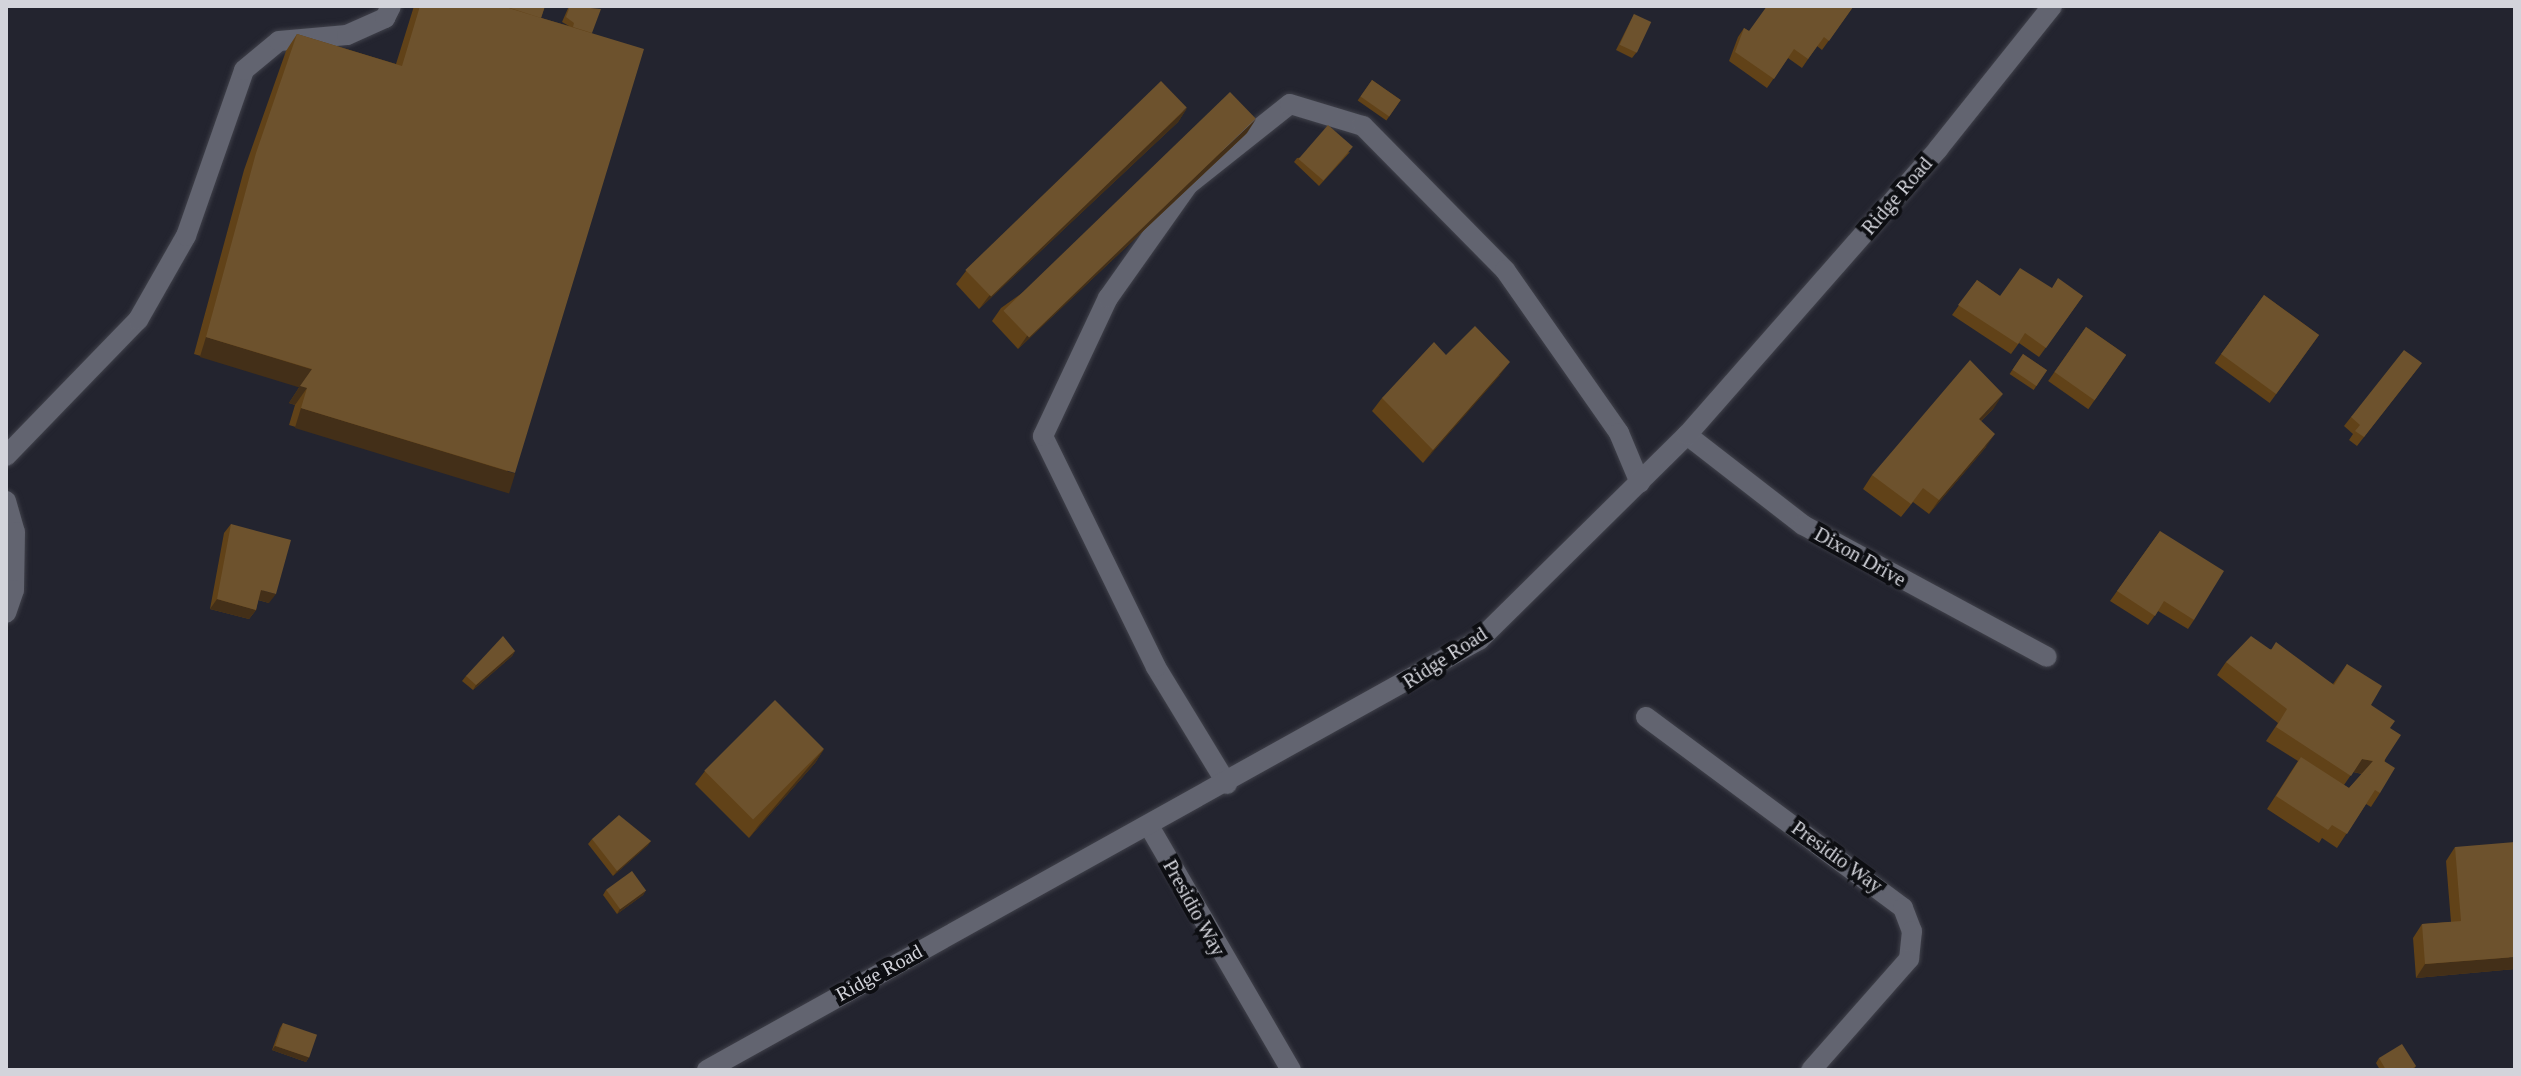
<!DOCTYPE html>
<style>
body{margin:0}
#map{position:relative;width:2521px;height:1076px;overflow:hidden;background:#23242f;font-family:"Times New Roman",serif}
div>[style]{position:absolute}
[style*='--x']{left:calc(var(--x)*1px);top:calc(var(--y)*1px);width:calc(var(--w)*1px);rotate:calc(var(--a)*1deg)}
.roads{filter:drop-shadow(0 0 2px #40414a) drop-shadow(0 0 2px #40414a)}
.minor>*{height:20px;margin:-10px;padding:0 10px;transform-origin:10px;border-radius:10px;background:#626470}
.wall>*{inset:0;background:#614218;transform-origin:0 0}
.shaded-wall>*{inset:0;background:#432f18;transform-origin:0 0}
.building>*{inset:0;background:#6d522d;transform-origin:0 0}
span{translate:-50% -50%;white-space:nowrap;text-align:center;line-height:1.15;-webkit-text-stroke:8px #0d0e12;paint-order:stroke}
.street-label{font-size:20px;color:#d3d4db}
.frame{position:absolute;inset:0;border:8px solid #d3d4db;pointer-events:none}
</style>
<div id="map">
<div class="roads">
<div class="minor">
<div style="--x:1687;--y:435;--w:147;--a:37.8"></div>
<div style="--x:1803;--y:525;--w:277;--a:28.4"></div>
<div style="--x:6;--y:456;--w:190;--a:-45.9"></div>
<div style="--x:138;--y:320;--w:97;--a:-60.3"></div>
<div style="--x:186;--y:236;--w:176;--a:-70.7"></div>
<div style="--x:244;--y:70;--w:45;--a:-39.6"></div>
<div style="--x:279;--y:41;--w:68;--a:-5"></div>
<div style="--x:347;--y:35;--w:42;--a:-24.1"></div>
<div style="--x:385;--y:18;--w:13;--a:-63"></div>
<div style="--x:6;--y:501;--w:32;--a:74"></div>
<div style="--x:15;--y:532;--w:58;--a:91"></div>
<div style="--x:14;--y:590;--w:24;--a:109"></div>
<div style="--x:1646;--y:717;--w:320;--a:36.6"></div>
<div style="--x:1903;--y:908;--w:25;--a:69"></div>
<div style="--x:1912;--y:931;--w:28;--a:96"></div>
<div style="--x:1909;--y:959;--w:148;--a:131.4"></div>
<div style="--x:1227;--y:784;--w:137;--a:-121.3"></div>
<div style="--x:1156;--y:667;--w:257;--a:-116.1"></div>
<div style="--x:1043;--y:436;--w:153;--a:-64.8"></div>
<div style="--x:1108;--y:298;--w:138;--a:-54.7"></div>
<div style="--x:1188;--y:185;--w:130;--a:-38.5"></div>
<div style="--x:1290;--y:104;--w:76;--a:16.8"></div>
<div style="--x:1363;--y:126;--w:202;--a:45.4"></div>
<div style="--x:1505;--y:270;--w:199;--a:55"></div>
<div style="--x:1619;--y:433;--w:54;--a:67.2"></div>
<div style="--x:1149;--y:826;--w:282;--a:59.8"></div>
<div style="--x:707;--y:1070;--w:884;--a:-29.12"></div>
<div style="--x:1479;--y:640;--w:292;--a:-44.6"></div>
<div style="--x:1687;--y:435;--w:381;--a:-48.7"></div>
<div style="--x:1938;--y:149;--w:183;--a:-51.4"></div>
</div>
</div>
<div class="wall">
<div style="clip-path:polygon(414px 6px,545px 6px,541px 18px,569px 26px,562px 22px,569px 6px,592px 33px,504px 489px,289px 425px,295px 405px,289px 403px,300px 386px,194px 354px,244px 170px,286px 51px,297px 34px,396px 64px)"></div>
<div style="clip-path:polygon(1853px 7px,1822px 50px,1817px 46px,1802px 68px,1788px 58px,1767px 88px,1729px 61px,1738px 37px,1744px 28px,1749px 31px)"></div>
<div style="clip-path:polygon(1634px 14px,1636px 53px,1632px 58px,1616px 50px)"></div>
<div style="left:1372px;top:80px;width:35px;height:25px;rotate:35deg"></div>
<div style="clip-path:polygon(1187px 108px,1178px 122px,979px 309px,956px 284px,966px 271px)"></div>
<div style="clip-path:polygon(1247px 133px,1018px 349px,992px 321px,1001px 308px)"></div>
<div style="clip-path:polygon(1350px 152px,1319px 186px,1294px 162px,1297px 158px)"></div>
<div style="clip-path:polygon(1977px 280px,2000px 296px,2051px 288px,2083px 296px,2039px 357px,2019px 343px,2011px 354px,1952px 315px)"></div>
<div style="left:2264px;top:295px;width:68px;height:84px;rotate:36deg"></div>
<div style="left:2086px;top:327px;width:49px;height:66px;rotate:35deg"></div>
<div style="left:2023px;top:354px;width:29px;height:24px;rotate:34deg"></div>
<div style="clip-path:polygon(1446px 355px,1500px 375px,1423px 463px,1372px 411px,1382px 398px)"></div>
<div style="clip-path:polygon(2422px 363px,2357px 446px,2349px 440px,2353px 434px,2344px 426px,2351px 417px)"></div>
<div style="clip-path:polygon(1994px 408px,1981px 421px,1986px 447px,1929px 514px,1913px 502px,1901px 517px,1863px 489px,1872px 475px)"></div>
<div style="clip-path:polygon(231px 524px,269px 603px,258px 600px,256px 610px,249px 619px,210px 609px,224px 533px)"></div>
<div style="clip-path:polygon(2160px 531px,2194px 620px,2188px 629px,2158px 611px,2148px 625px,2110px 601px)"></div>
<div style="clip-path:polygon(evenodd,2271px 649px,2333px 684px,2347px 664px,2371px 705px,2390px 728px,2380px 793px,2371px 807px,2366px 804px,2337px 848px,2322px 838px,2319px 843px,2267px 809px,2298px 761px,2266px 741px,2278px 723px,2217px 675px,2226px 662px,2271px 649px,2353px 772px,2362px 774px,2349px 788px,2344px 785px,2353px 772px)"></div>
<div style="clip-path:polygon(515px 651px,512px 656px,473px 690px,462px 681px,466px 676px)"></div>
<div style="clip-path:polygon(824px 749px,815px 763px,749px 838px,695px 784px,705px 771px)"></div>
<div style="clip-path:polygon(592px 839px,651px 841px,647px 846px,613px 876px,588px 844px)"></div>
<div style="clip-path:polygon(2455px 847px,2515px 969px,2416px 978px,2413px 938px,2422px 924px,2451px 922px,2446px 861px)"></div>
<div style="clip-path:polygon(606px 890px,646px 890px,643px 895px,617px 914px,603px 895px)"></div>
<div style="clip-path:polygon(283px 1023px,309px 1057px,306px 1062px,272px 1050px,280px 1028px)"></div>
<div style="clip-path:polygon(2379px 1058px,2416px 1066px,2413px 1070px,2380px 1070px,2376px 1063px)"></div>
</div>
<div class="shaded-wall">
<div style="clip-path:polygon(1187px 108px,1178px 122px,979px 309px,989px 296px)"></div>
<div style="clip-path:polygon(1256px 119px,1247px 133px,1018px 349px,1027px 336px)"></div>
<div style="left:206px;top:337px;width:111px;height:21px;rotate:17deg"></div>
<div style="clip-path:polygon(1510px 362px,1500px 375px,1423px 463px,1433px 450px)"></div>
<div style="clip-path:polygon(300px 386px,307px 388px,295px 405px,289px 403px)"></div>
<div style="clip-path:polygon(2003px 394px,1994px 408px,1969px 432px,1979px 419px)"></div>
<div style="left:301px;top:408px;width:224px;height:21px;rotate:17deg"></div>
<div style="clip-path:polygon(1995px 434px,1986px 447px,1929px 514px,1939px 500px)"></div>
<div style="clip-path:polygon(261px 590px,276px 594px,269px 603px,255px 599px)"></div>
<div style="clip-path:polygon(217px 599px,256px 610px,249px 619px,210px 609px)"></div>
<div style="clip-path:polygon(515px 651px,512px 656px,473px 690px,476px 685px)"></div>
<div style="clip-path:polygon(824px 749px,815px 763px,749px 838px,759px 825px)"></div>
<div style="clip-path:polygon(2362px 759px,2373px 761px,2364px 774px,2353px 772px)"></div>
<div style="clip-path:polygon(651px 841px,647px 846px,613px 876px,617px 871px)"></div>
<div style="clip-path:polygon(646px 890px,643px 895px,617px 914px,620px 909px)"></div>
<div style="clip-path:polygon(2515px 957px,2515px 969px,2416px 978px,2425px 964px)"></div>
<div style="clip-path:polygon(275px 1046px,309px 1057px,306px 1062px,272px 1050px)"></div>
</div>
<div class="building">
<div style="clip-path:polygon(420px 6px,502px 6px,644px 49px,515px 473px,301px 408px,307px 388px,300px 386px,312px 369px,206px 337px,256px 153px,297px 34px,402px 66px)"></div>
<div style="clip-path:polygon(504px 6px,545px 6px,541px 18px)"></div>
<div style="clip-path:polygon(570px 6px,601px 9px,592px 33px,573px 27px,574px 23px,566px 17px)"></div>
<div style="clip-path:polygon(1767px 6px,1851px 6px,1853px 7px,1829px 41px,1824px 37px,1808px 59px,1794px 49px,1774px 79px,1735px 52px,1744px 28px,1749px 31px)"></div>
<div style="left:1634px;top:14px;width:19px;height:34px;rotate:25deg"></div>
<div style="left:1372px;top:80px;width:35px;height:20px;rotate:35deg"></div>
<div style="left:1161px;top:81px;width:37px;height:272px;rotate:46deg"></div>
<div style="left:1230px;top:92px;width:37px;height:315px;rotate:46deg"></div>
<div style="left:1328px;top:125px;width:33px;height:45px;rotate:41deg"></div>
<div style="clip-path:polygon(2020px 268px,2052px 288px,2058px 278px,2083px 296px,2046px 348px,2025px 333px,2018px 344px,1958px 305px,1977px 280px,2000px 296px)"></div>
<div style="left:2264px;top:295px;width:68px;height:73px;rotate:36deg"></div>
<div style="clip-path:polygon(1475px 326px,1510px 362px,1433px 450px,1382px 398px,1434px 342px,1446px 355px)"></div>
<div style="left:2086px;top:327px;width:49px;height:55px;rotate:35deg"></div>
<div style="clip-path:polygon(2404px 350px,2422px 363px,2364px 437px,2355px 431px,2360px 425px,2351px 417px)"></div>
<div style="left:2023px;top:354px;width:29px;height:19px;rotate:34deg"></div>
<div style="clip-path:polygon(1970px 360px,2003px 394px,1979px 419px,1995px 434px,1939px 500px,1923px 488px,1911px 504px,1872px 475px)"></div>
<div style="clip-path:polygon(231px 524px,291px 540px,276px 594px,261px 590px,256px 610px,217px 599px)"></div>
<div style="clip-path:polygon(2160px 531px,2224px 571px,2194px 620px,2164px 601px,2155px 616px,2117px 591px)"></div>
<div style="clip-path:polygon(503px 636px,515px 651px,476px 685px,466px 676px)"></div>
<div style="clip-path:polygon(2251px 636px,2271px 650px,2276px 642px,2334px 685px,2347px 664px,2382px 686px,2371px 705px,2395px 721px,2390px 728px,2401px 735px,2384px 761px,2395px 768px,2380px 793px,2375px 790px,2347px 834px,2332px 825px,2328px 830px,2276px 796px,2301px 757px,2349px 788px,2373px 761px,2362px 759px,2351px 776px,2276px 727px,2287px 709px,2226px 662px)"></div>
<div style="left:775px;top:700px;width:69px;height:100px;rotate:45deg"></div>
<div style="clip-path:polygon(619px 815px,651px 841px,617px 871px,592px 839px)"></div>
<div style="clip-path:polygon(2515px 842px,2515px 957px,2425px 964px,2422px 924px,2461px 921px,2455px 847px)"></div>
<div style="left:632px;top:871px;width:24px;height:32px;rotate:54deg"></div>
<div style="left:283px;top:1023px;width:36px;height:24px;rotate:19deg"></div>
<div style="clip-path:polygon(2402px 1044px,2416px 1066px,2410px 1070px,2386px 1070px,2379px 1058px)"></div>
</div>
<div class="street-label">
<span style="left:1897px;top:196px;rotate:-49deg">Ridge Road</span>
<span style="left:1860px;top:557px;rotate:29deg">Dixon Drive</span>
<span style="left:1445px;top:658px;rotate:-33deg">Ridge Road</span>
<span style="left:1837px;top:857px;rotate:36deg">Presidio Way</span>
<span style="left:1194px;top:908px;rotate:61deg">Presidio Way</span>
<span style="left:879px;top:973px;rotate:-29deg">Ridge Road</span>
</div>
<div class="frame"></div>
</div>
